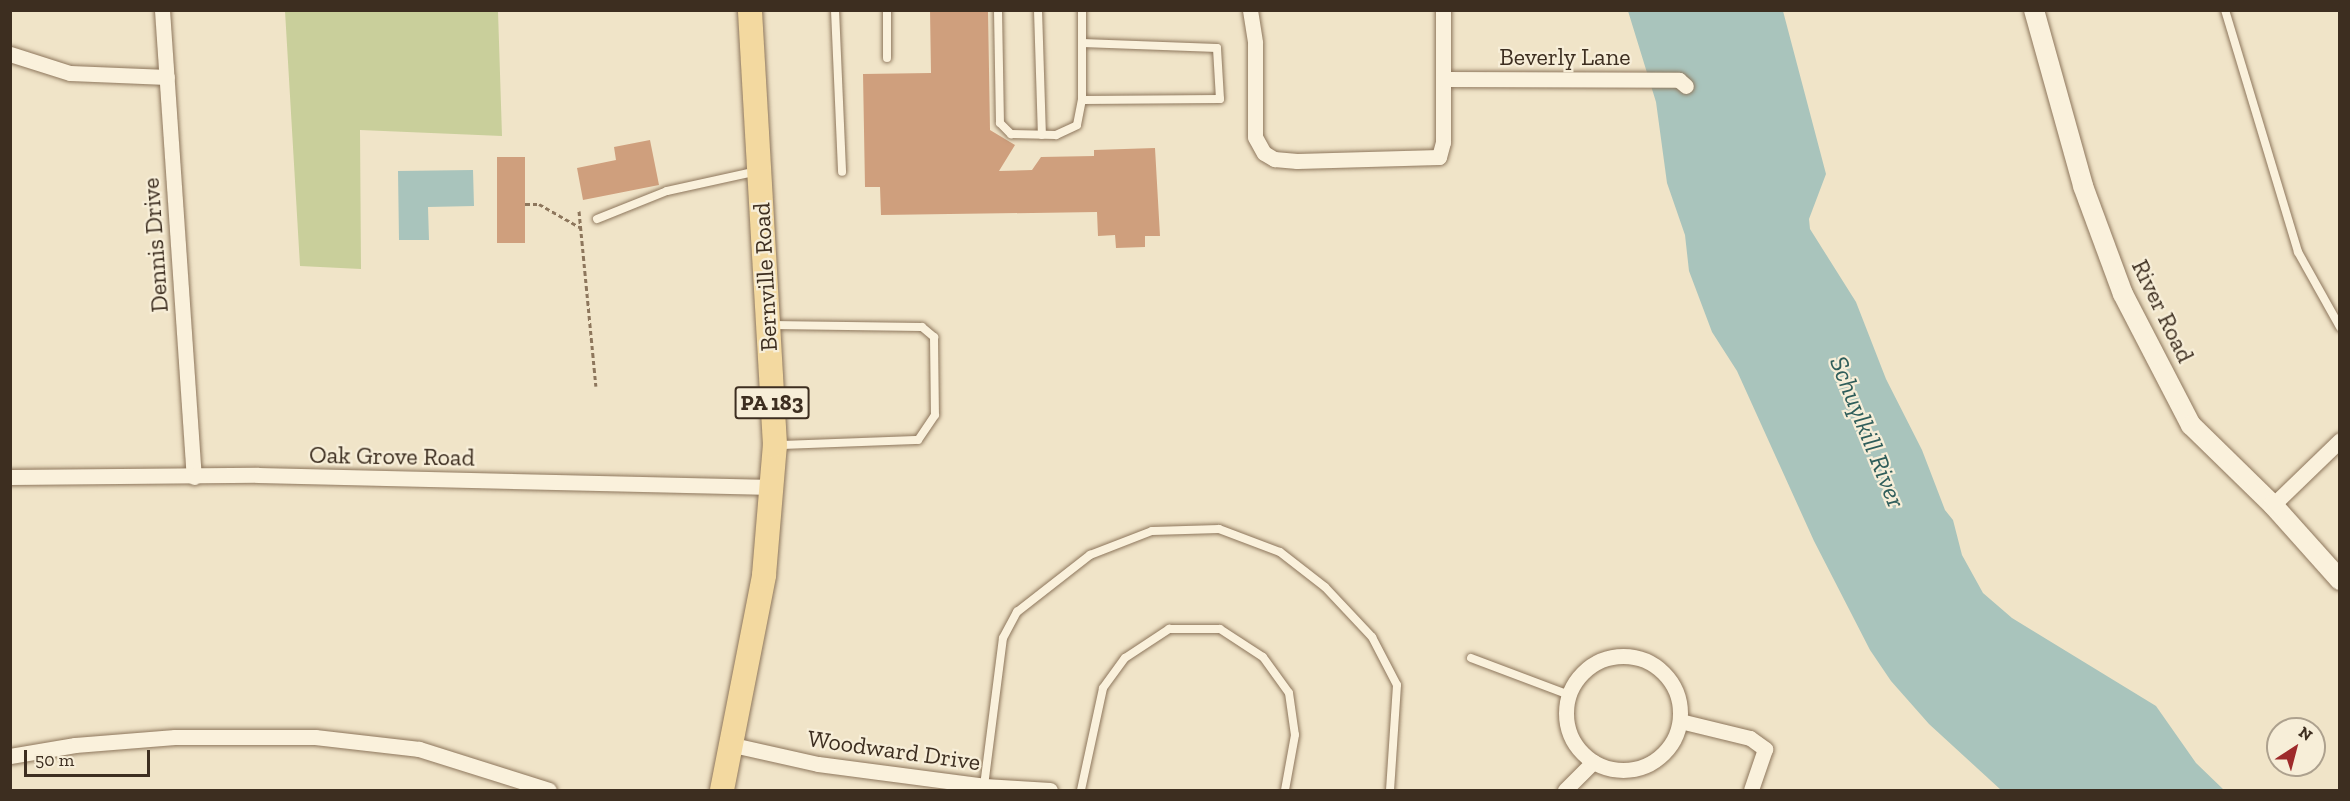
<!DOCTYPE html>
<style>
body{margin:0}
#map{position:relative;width:2350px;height:801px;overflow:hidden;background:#f0e4c8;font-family:"Zilla Slab",serif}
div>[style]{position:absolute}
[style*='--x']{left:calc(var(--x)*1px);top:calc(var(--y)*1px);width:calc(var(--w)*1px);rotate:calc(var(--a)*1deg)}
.green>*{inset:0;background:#c9cf9b}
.water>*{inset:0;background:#a9c4bc}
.building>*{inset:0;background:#cf9f7d;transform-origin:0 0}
.path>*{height:3px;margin-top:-1.5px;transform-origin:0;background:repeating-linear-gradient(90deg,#8d765c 0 4.5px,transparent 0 7.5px)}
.roads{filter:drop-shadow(0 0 2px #8d765c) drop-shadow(0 0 2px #8d765c)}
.service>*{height:8px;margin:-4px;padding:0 4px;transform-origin:4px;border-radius:4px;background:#faf1dc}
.minor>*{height:15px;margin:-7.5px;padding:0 7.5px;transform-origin:7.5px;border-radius:7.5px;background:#faf1dc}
.minor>.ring{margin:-7.5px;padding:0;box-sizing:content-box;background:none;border:15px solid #faf1dc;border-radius:50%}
.tertiary>*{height:20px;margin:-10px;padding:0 10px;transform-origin:10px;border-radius:10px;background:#faf1dc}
.primary>*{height:24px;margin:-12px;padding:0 12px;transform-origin:12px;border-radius:12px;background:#f3d9a0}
span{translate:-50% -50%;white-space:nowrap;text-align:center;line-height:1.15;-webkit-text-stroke:4.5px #f7eed8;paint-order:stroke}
.shield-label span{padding:2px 4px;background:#f7eed8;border:2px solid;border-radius:4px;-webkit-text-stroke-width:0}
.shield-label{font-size:22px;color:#3d2e20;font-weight:700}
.street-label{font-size:24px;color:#3d2e20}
.water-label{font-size:26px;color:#2f5d5a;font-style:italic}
.frame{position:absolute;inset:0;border:12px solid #3d2e20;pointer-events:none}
.north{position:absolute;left:2266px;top:717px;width:60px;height:60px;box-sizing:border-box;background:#f7eed8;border:2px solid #ada18e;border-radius:50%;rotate:36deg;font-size:16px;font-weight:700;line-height:24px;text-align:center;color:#3d2e20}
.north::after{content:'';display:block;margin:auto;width:21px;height:27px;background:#9e2a2b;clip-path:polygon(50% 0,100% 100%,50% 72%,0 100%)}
.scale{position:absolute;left:24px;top:750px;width:126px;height:27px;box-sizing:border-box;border:3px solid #3d2e20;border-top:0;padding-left:8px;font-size:18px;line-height:21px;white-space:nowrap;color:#3d2e20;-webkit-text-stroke:4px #f7eed8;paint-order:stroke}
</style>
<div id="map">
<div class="green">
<div style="clip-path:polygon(285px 11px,498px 11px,502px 136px,360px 130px,361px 269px,300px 266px)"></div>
</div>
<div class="water">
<div style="clip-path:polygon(1628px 11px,1783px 11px,1826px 174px,1809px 219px,1810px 229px,1856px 302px,1886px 379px,1922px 450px,1945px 510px,1953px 520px,1962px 555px,1983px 593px,2012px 618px,2156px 706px,2196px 763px,2224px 790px,2001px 790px,1929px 724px,1891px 681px,1870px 650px,1814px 541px,1737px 371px,1712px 332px,1689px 271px,1685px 235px,1667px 183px,1656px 102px)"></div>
<div style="clip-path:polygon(473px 170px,474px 206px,428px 207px,429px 240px,399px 240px,398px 171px)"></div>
</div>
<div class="building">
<div style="clip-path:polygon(930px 10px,988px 10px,990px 130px,1015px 145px,999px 171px,1032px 170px,1041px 157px,1094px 156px,1094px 150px,1155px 148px,1160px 236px,1145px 236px,1145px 247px,1116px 248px,1115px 235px,1098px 236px,1097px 212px,881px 215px,880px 187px,865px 187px,863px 74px,931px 73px)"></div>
<div style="clip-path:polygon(650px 140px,659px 185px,583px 200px,577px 168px,616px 160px,614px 147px)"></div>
<div style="left:497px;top:157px;width:28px;height:86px"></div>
</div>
<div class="path">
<div style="--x:525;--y:204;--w:14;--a:0"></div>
<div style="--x:539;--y:204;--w:48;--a:29.7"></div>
<div style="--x:579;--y:211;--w:176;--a:84.5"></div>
</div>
<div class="roads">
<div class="service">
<div style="--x:835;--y:10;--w:162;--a:87.5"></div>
<div style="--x:887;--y:10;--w:48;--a:90"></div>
<div style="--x:998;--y:10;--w:113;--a:89"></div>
<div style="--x:1000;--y:123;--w:16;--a:45"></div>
<div style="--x:1011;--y:134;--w:45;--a:1.3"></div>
<div style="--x:1056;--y:135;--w:23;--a:-25"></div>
<div style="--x:1077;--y:125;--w:25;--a:-79"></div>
<div style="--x:1082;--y:100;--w:138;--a:-0.4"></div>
<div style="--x:1220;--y:99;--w:51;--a:-93.4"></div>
<div style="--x:1217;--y:48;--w:135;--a:-177.9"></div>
<div style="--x:1082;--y:43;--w:33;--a:-90"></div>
<div style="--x:1038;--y:10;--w:125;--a:88.2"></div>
<div style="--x:2225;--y:10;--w:253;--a:73.2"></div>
<div style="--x:2298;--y:252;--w:86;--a:60.8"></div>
<div style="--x:1082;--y:100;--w:57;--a:-90"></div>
<div style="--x:597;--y:219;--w:75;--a:-21.8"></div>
<div style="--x:667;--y:191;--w:93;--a:-12.4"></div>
<div style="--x:772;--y:325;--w:150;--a:0.8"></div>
<div style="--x:922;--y:327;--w:16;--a:40"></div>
<div style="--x:934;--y:337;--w:78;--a:89.3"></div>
<div style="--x:935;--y:415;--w:30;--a:124"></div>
<div style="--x:918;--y:440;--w:139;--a:177.9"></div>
<div style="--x:1471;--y:658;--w:105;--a:20.7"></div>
<div style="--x:984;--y:786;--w:149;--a:-82.7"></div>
<div style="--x:1003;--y:638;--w:30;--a:-62"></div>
<div style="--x:1017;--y:612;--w:93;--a:-38"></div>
<div style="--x:1090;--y:555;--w:66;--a:-21.2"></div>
<div style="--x:1152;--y:531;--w:67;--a:-1.7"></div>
<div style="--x:1219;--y:529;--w:65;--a:20.7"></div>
<div style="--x:1280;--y:552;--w:57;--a:37.9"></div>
<div style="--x:1325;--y:587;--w:69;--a:46.8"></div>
<div style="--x:1372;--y:637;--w:54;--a:62.5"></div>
<div style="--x:1397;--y:685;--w:105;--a:93.8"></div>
<div style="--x:1081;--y:790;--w:104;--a:-77.8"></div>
<div style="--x:1103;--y:688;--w:37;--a:-54"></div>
<div style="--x:1125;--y:658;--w:53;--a:-33.4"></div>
<div style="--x:1169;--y:629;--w:51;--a:0"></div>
<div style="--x:1220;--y:629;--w:51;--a:33.1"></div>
<div style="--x:1263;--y:657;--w:44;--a:54.2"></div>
<div style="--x:1289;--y:693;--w:42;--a:81.9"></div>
<div style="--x:1295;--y:735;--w:56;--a:100.3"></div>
</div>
<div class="minor">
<div style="--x:162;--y:10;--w:468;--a:86.1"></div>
<div style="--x:1250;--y:10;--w:33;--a:81"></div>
<div style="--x:1255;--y:43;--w:94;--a:90"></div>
<div style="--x:1255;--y:137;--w:18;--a:61"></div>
<div style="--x:1264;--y:153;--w:12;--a:31"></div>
<div style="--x:1274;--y:159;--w:23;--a:5"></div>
<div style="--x:1297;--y:161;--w:142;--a:-1.6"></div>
<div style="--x:1439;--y:157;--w:16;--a:-75"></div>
<div style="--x:1443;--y:142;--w:132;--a:-90"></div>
<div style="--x:10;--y:54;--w:63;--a:17.6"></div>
<div style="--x:70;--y:73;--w:97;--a:2.4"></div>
<div style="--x:1443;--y:79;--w:236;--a:0.2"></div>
<div style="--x:1679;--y:80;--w:9;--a:41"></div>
<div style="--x:10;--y:477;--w:248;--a:-0.5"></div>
<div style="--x:258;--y:475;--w:515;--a:1.33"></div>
<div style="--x:2273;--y:505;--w:93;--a:-44.1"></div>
<div class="ring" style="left:1566px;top:656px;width:99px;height:99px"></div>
<div style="--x:1680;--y:721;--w:72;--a:13.7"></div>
<div style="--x:1750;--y:738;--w:19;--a:36"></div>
<div style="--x:1765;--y:749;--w:43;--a:108.9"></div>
<div style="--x:733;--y:745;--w:87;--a:12.6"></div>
<div style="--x:818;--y:764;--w:167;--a:7.5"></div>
<div style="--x:984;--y:786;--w:66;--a:3.5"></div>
<div style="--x:10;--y:756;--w:66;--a:-9.6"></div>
<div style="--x:75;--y:745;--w:100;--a:-4.6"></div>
<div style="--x:175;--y:737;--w:140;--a:0"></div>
<div style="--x:315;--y:737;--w:105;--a:6.6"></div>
<div style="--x:419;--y:749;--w:136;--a:17.5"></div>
<div style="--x:1565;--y:790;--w:40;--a:-45"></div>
</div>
<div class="tertiary">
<div style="--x:2034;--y:10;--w:183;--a:74.4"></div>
<div style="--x:2083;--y:186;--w:115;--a:69.7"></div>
<div style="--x:2123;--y:294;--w:148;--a:62.6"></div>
<div style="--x:2191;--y:425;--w:115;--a:44.3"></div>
<div style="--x:2273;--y:505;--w:101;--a:48.2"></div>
</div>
<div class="primary">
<div style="--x:722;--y:790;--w:219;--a:-78.9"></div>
<div style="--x:764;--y:575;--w:130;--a:-85.2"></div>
<div style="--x:775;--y:445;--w:436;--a:-93.3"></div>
</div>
</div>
<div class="shield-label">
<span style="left:772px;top:403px">PA 183</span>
</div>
<div class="street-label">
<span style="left:1565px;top:57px">Beverly Lane</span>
<span style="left:155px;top:245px;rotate:-94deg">Dennis Drive</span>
<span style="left:765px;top:277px;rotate:-93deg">Bernville Road</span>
<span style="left:2163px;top:311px;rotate:64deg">River Road</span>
<span style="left:392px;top:456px;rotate:1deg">Oak Grove Road</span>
<span style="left:894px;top:750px;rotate:8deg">Woodward Drive</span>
</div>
<div class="water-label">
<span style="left:1867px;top:432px;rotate:68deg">Schuylkill River</span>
</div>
<div class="frame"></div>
<div class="north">N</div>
<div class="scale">50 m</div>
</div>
